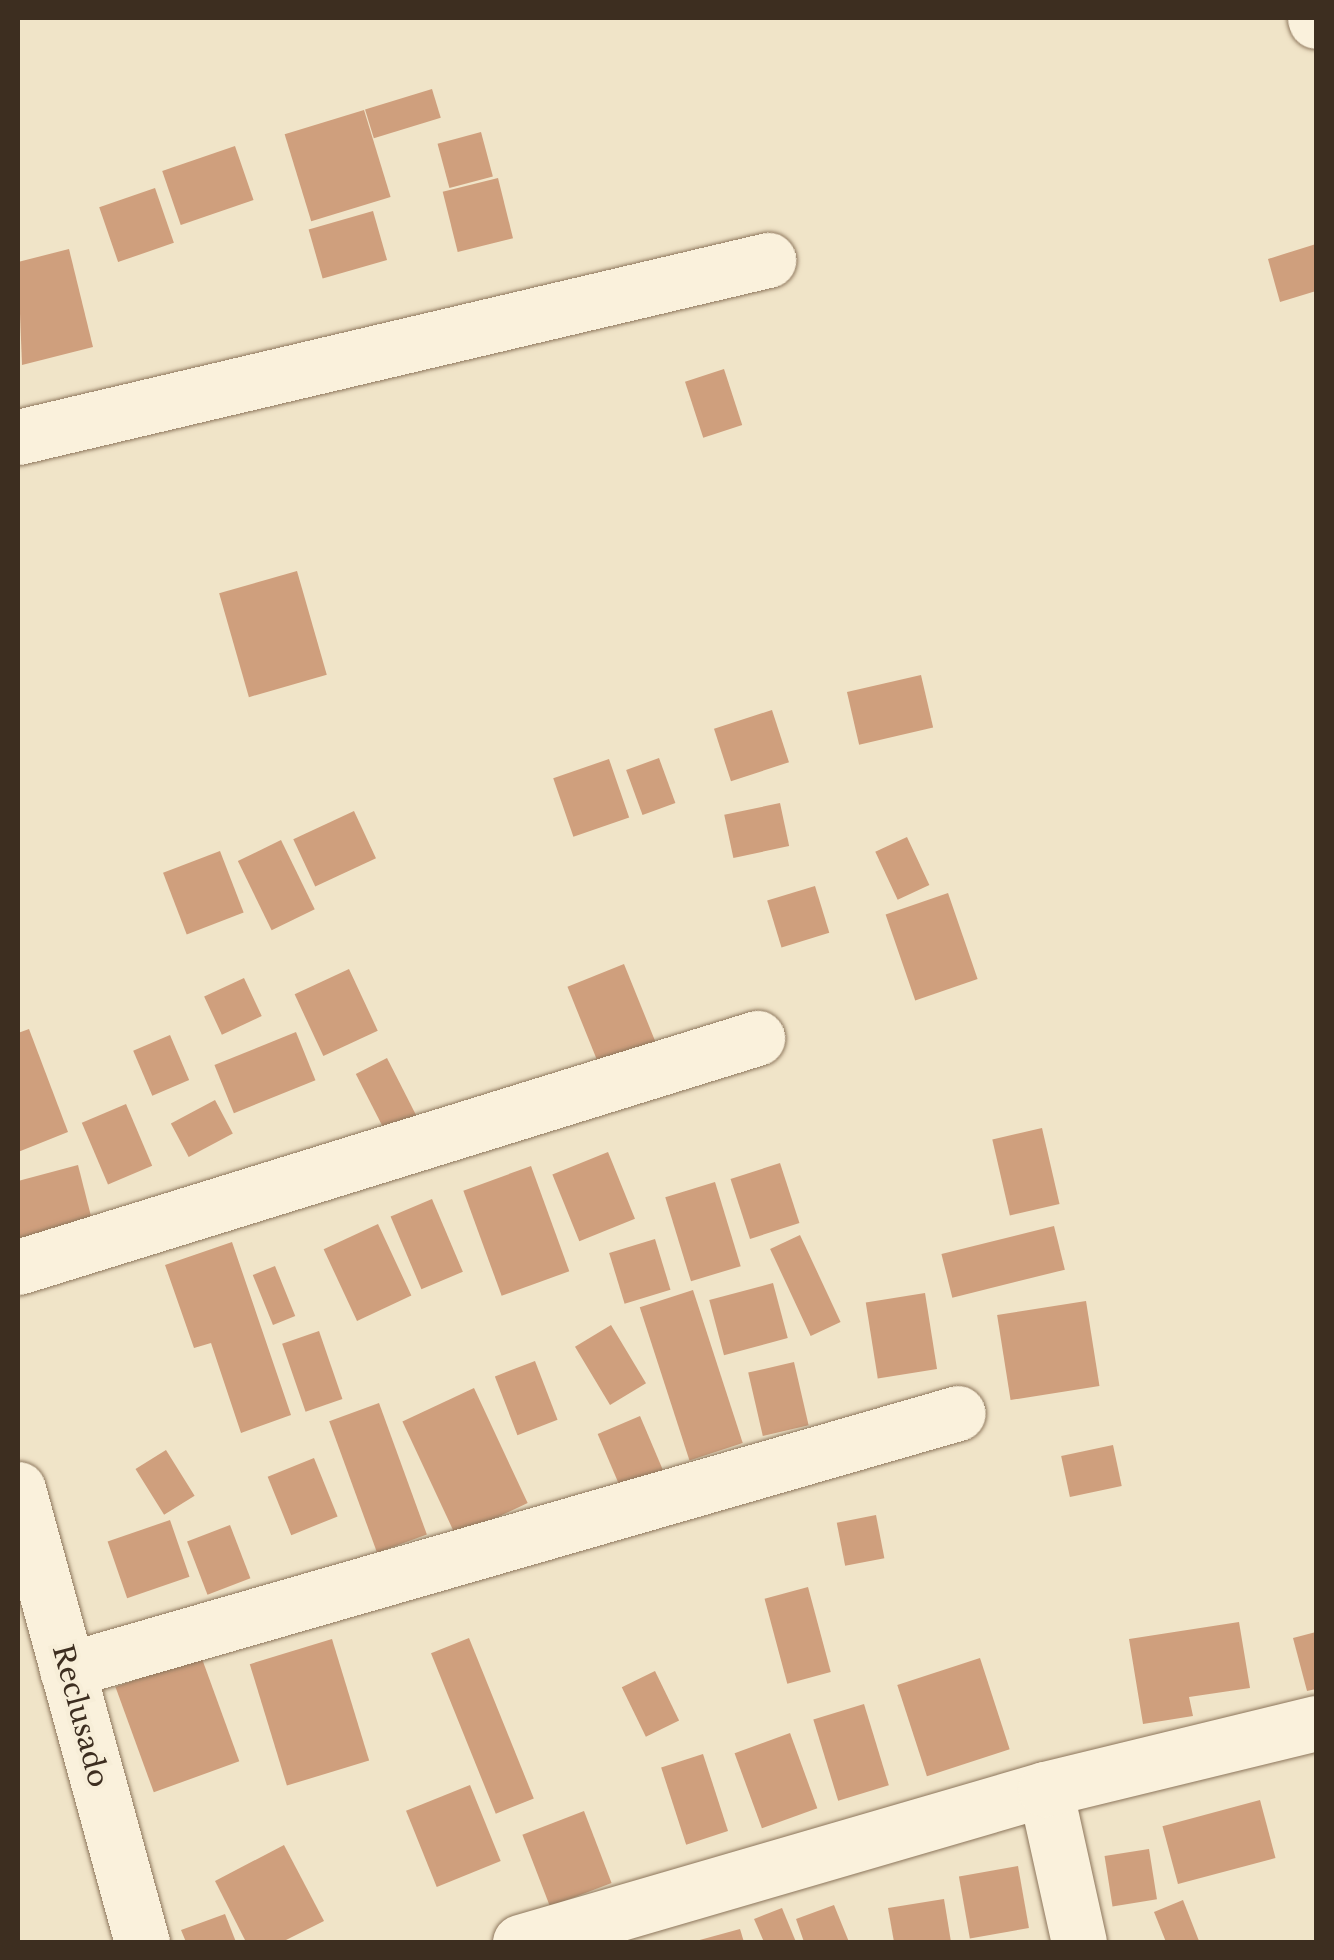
<!DOCTYPE html>
<style>
body{margin:0}
#map{position:relative;width:1334px;height:1960px;overflow:hidden;background:#f0e4c8;font-family:"Libre Baskerville",serif}
div>[style]{position:absolute}
[style*='--x']{left:calc(var(--x)*1px);top:calc(var(--y)*1px);width:calc(var(--w)*1px);rotate:calc(var(--a)*1deg)}
.building>*{inset:0;background:#cf9f7d;transform-origin:0 0}
.roads{filter:drop-shadow(0 0 2px #8d765c) drop-shadow(0 0 2px #8d765c)}
.street>*{height:55px;margin:-27.5px;padding:0 27.5px;transform-origin:27.5px;border-radius:27.5px;background:#faf1dc}
.secondary>*{height:55px;margin:-27.5px;padding:0 27.5px;transform-origin:27.5px;border-radius:27.5px;background:#faf1dc}
span{translate:-50% -50%;white-space:nowrap;text-align:center;line-height:1.15;-webkit-text-stroke:8px #f7eed8;paint-order:stroke}
.street-label{font-size:28px;color:#3d2e20}
.frame{position:absolute;inset:0;border:20px solid #3d2e20;pointer-events:none}
</style>
<div id="map">
<div class="building">
<div style="left:432px;top:89px;width:30px;height:70px;rotate:73deg"></div>
<div style="left:364px;top:110px;width:91px;height:83px;rotate:73deg"></div>
<div style="left:481px;top:132px;width:46px;height:45px;rotate:75deg"></div>
<div style="left:235px;top:146px;width:57px;height:77px;rotate:71deg"></div>
<div style="left:498px;top:178px;width:62px;height:57px;rotate:76deg"></div>
<div style="left:155px;top:188px;width:58px;height:59px;rotate:71deg"></div>
<div style="left:373px;top:211px;width:51px;height:67px;rotate:74deg"></div>
<div style="clip-path:polygon(1316px 244px,1316px 291px,1280px 302px,1268px 259px)"></div>
<div style="clip-path:polygon(69px 249px,93px 347px,22px 365px,18px 262px)"></div>
<div style="left:724px;top:369px;width:59px;height:41px;rotate:72deg"></div>
<div style="left:297px;top:571px;width:108px;height:81px;rotate:74deg"></div>
<div style="left:921px;top:675px;width:54px;height:76px;rotate:77deg"></div>
<div style="left:772px;top:710px;width:55px;height:61px;rotate:72deg"></div>
<div style="left:659px;top:758px;width:48px;height:35px;rotate:70deg"></div>
<div style="left:609px;top:759px;width:62px;height:59px;rotate:71deg"></div>
<div style="left:780px;top:803px;width:44px;height:57px;rotate:78deg"></div>
<div style="left:354px;top:811px;width:52px;height:67px;rotate:65deg"></div>
<div style="left:907px;top:837px;width:53px;height:35px;rotate:65deg"></div>
<div style="left:281px;top:840px;width:77px;height:48px;rotate:64deg"></div>
<div style="left:220px;top:851px;width:66px;height:61px;rotate:69deg"></div>
<div style="left:815px;top:886px;width:49px;height:50px;rotate:73deg"></div>
<div style="left:948px;top:893px;width:91px;height:66px;rotate:71deg"></div>
<div style="left:624px;top:964px;width:97px;height:61px;rotate:68deg"></div>
<div style="left:349px;top:969px;width:68px;height:60px;rotate:65deg"></div>
<div style="left:244px;top:978px;width:42px;height:44px;rotate:65deg"></div>
<div style="clip-path:polygon(29px 1029px,68px 1132px,18px 1152px,18px 1033px)"></div>
<div style="left:296px;top:1032px;width:52px;height:88px;rotate:68deg"></div>
<div style="left:170px;top:1035px;width:49px;height:40px;rotate:67deg"></div>
<div style="left:387px;top:1058px;width:67px;height:35px;rotate:63deg"></div>
<div style="left:215px;top:1100px;width:38px;height:50px;rotate:62deg"></div>
<div style="left:126px;top:1104px;width:67px;height:48px;rotate:67deg"></div>
<div style="left:1042px;top:1128px;width:78px;height:51px;rotate:77deg"></div>
<div style="left:608px;top:1152px;width:72px;height:60px;rotate:68deg"></div>
<div style="left:780px;top:1163px;width:63px;height:52px;rotate:72deg"></div>
<div style="clip-path:polygon(78px 1165px,94px 1228px,18px 1247px,18px 1181px)"></div>
<div style="left:531px;top:1166px;width:112px;height:72px;rotate:70deg"></div>
<div style="left:715px;top:1182px;width:88px;height:52px;rotate:73deg"></div>
<div style="left:432px;top:1199px;width:79px;height:45px;rotate:67deg"></div>
<div style="left:378px;top:1224px;width:79px;height:60px;rotate:65deg"></div>
<div style="left:1054px;top:1226px;width:45px;height:116px;rotate:76deg"></div>
<div style="left:800px;top:1235px;width:96px;height:33px;rotate:65deg"></div>
<div style="left:655px;top:1239px;width:53px;height:48px;rotate:73deg"></div>
<div style="clip-path:polygon(232px 1242px,291px 1415px,241px 1433px,211px 1343px,194px 1348px,165px 1265px)"></div>
<div style="left:275px;top:1266px;width:54px;height:24px;rotate:68deg"></div>
<div style="left:773px;top:1283px;width:57px;height:66px;rotate:75deg"></div>
<div style="left:693px;top:1290px;width:161px;height:56px;rotate:72deg"></div>
<div style="left:925px;top:1293px;width:77px;height:60px;rotate:81deg"></div>
<div style="left:1086px;top:1301px;width:86px;height:90px;rotate:81deg"></div>
<div style="left:611px;top:1325px;width:68px;height:42px;rotate:59deg"></div>
<div style="left:319px;top:1331px;width:72px;height:39px;rotate:71deg"></div>
<div style="left:535px;top:1361px;width:63px;height:43px;rotate:69deg"></div>
<div style="left:794px;top:1362px;width:65px;height:47px;rotate:77deg"></div>
<div style="left:474px;top:1388px;width:127px;height:79px;rotate:65deg"></div>
<div style="left:379px;top:1403px;width:140px;height:53px;rotate:70deg"></div>
<div style="left:640px;top:1416px;width:67px;height:46px;rotate:67deg"></div>
<div style="left:1113px;top:1445px;width:42px;height:53px;rotate:78deg"></div>
<div style="left:166px;top:1450px;width:54px;height:36px;rotate:58deg"></div>
<div style="left:314px;top:1458px;width:63px;height:50px;rotate:68deg"></div>
<div style="left:876px;top:1515px;width:44px;height:40px;rotate:79deg"></div>
<div style="left:170px;top:1520px;width:60px;height:66px;rotate:71deg"></div>
<div style="left:230px;top:1525px;width:57px;height:46px;rotate:69deg"></div>
<div style="left:808px;top:1587px;width:88px;height:45px;rotate:75deg"></div>
<div style="clip-path:polygon(1239px 1622px,1250px 1688px,1189px 1697px,1193px 1716px,1143px 1724px,1129px 1639px)"></div>
<div style="clip-path:polygon(1316px 1632px,1316px 1689px,1307px 1691px,1293px 1638px)"></div>
<div style="left:469px;top:1638px;width:173px;height:41px;rotate:68deg"></div>
<div style="left:332px;top:1639px;width:127px;height:86px;rotate:73deg"></div>
<div style="left:201px;top:1656px;width:112px;height:91px;rotate:70deg"></div>
<div style="left:980px;top:1658px;width:96px;height:87px;rotate:72deg"></div>
<div style="left:655px;top:1671px;width:55px;height:37px;rotate:64deg"></div>
<div style="left:864px;top:1704px;width:85px;height:53px;rotate:73deg"></div>
<div style="left:790px;top:1733px;width:80px;height:59px;rotate:70deg"></div>
<div style="left:703px;top:1754px;width:81px;height:44px;rotate:72deg"></div>
<div style="left:470px;top:1785px;width:82px;height:69px;rotate:68deg"></div>
<div style="left:1260px;top:1800px;width:60px;height:101px;rotate:75deg"></div>
<div style="left:584px;top:1811px;width:77px;height:66px;rotate:69deg"></div>
<div style="clip-path:polygon(284px 1845px,324px 1921px,282px 1942px,246px 1942px,215px 1881px)"></div>
<div style="left:1149px;top:1849px;width:51px;height:45px;rotate:81deg"></div>
<div style="left:1018px;top:1866px;width:63px;height:60px;rotate:80deg"></div>
<div style="clip-path:polygon(944px 1899px,951px 1942px,894px 1942px,888px 1908px)"></div>
<div style="clip-path:polygon(1183px 1900px,1199px 1941px,1166px 1942px,1154px 1912px)"></div>
<div style="clip-path:polygon(834px 1905px,849px 1942px,804px 1942px,796px 1919px)"></div>
<div style="clip-path:polygon(782px 1908px,796px 1942px,764px 1942px,754px 1919px)"></div>
<div style="clip-path:polygon(225px 1914px,236px 1942px,186px 1942px,181px 1930px)"></div>
<div style="clip-path:polygon(740px 1929px,744px 1942px,696px 1942px,696px 1941px)"></div>
</div>
<div class="roads">
<div class="street">
<div style="--x:1315;--y:18;--w:3;--a:72"></div>
<div style="--x:18;--y:437;--w:771;--a:-13.28"></div>
<div style="--x:18;--y:1267;--w:774;--a:-17.22"></div>
<div style="--x:67;--y:1670;--w:927;--a:-16.09"></div>
<div style="--x:1045;--y:1789;--w:157;--a:77.5"></div>
<div style="--x:520;--y:1942;--w:547;--a:-16.25"></div>
<div style="--x:1045;--y:1789;--w:279;--a:-13.7"></div>
</div>
<div class="secondary">
<div style="--x:18;--y:1489;--w:470;--a:74.7"></div>
</div>
</div>
<div class="street-label">
<span style="left:80px;top:1716px;rotate:75deg">Reclusado</span>
</div>
<div class="frame"></div>
</div>
